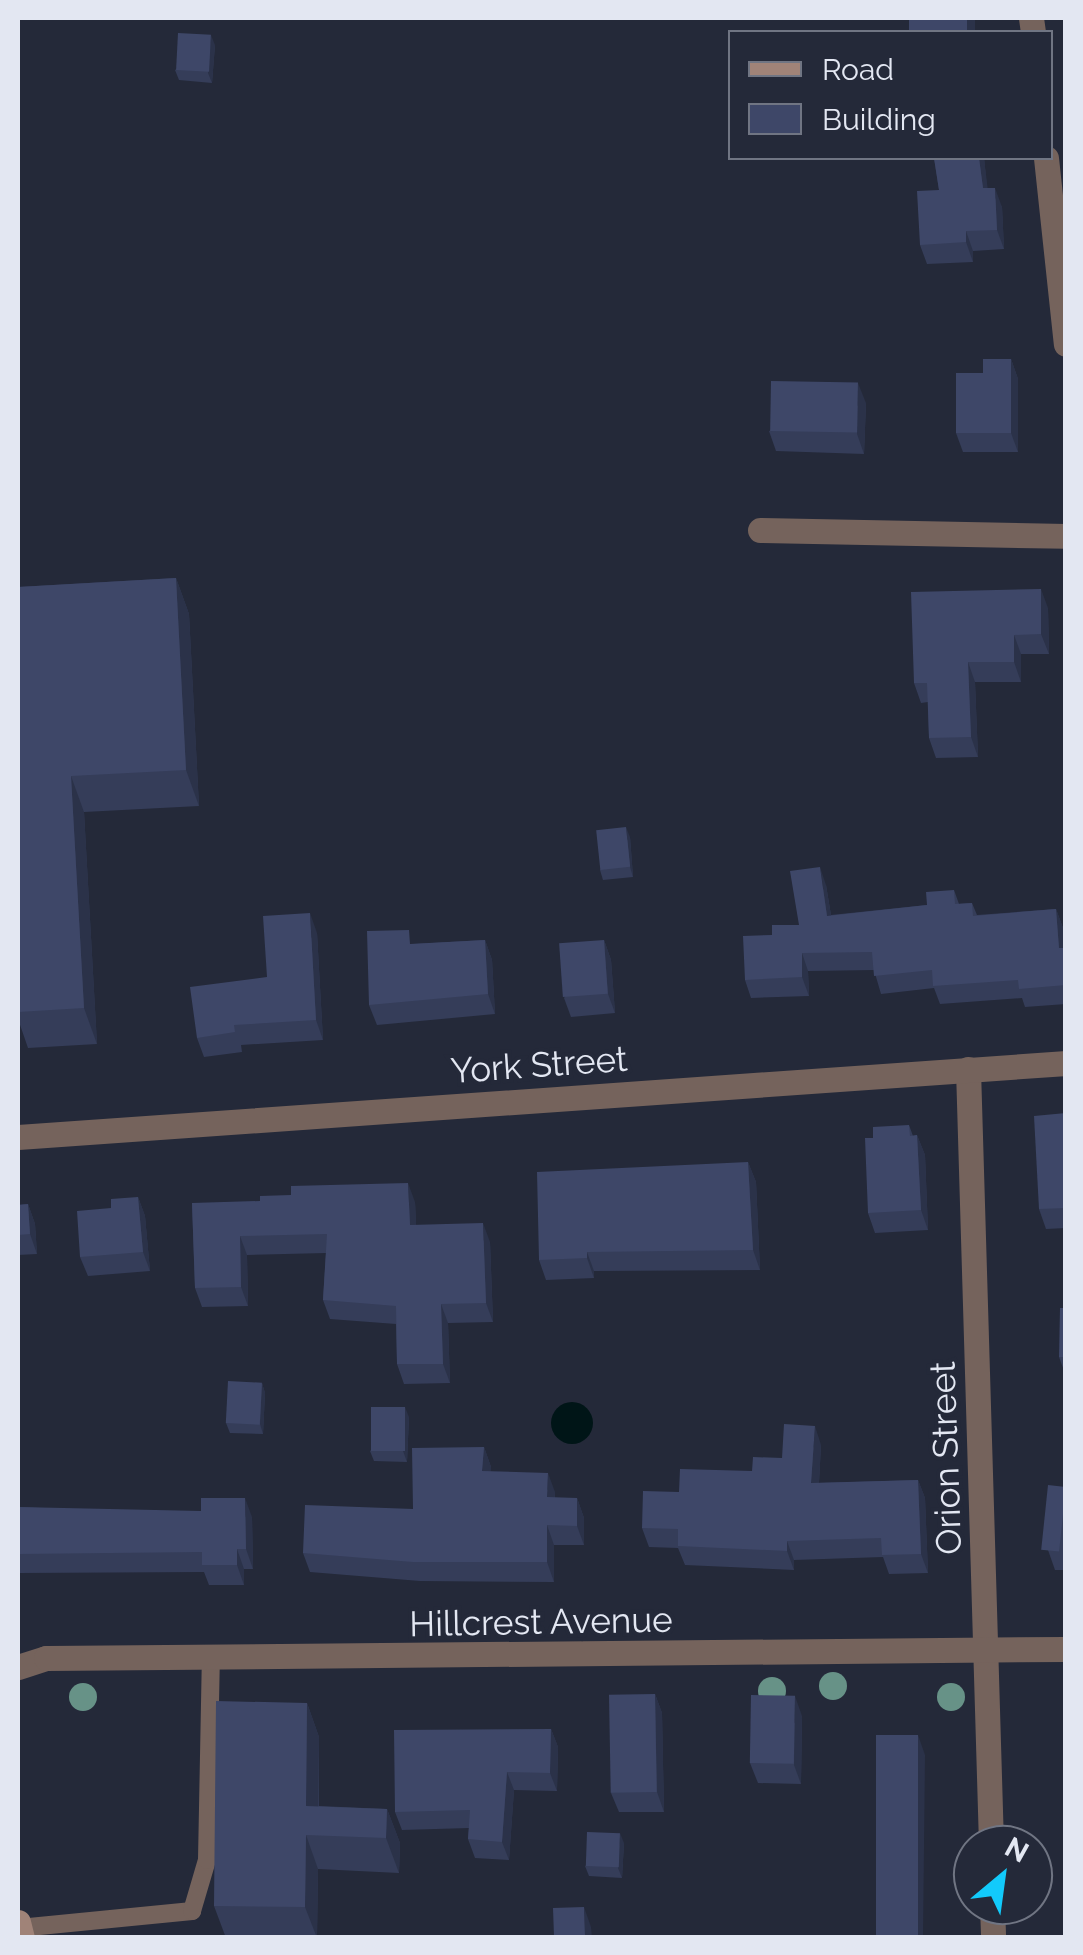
<!DOCTYPE html>
<style>
body{margin:0}
#map{position:relative;width:1083px;height:1955px;overflow:hidden;background:#242939;font-family:Raleway,sans-serif}
div>[style]{position:absolute}
[style*='--x']{left:calc(var(--x)*1px);top:calc(var(--y)*1px);width:calc(var(--w)*1px);rotate:calc(var(--a)*1deg)}
.water>*{inset:0;background:#001517}
.round{border-radius:50%}
.service>*{height:18px;margin:-9px;padding:0 9px;transform-origin:9px;border-radius:9px;background:#75635c}
.minor>*{height:25px;margin:-12.5px;padding:0 12.5px;transform-origin:12.5px;border-radius:12.5px;background:#75635c}
.secondary>*{height:25px;margin:-12.5px;padding:0 12.5px;transform-origin:12.5px;border-radius:12.5px;background:#a08378}
.trees>*{width:28px;height:28px;margin:-14px;border-radius:50%;background:#679287}
.wall>*{inset:0;background:#353d59}
.shaded-wall>*{inset:0;background:#2b3249;transform-origin:0 0}
.building>*{inset:0;background:#3e4768;transform-origin:0 0}
span{translate:-50% -50%;white-space:nowrap;text-align:center;line-height:1.15;-webkit-text-stroke:8px #242939;paint-order:stroke}
.street-label{font-size:35px;color:#e3e7f2}
.frame{position:absolute;inset:0;border:20px solid #e3e7f2;pointer-events:none}
.legend{position:absolute;left:728px;top:30px;width:325px;height:130px;box-sizing:border-box;background:#242939;border:2px solid #707583;margin:0;padding:12px 18px;list-style:none;font-size:30px;color:#e3e7f2}
.legend li{display:flex;align-items:center;gap:20px;height:50px}
.legend b{width:50px;border:2px solid #707583}
.north{position:absolute;left:953px;top:1825px;width:100px;height:100px;box-sizing:border-box;background:#242939;border:2px solid #707583;border-radius:50%;rotate:29deg;font-size:28px;font-weight:700;line-height:40px;text-align:center;color:#e3e7f2}
.north::after{content:'';display:block;margin:auto;width:35px;height:45px;background:#12cafb;clip-path:polygon(50% 0,100% 100%,50% 72%,0 100%)}
</style>
<div id="map">
<div class="water">
<div class="round" style="left:551px;top:1402px;width:42px;height:42px"></div>
</div>
<div class="service">
<div style="--x:19;--y:1928;--w:174;--a:-5.6"></div>
<div style="--x:192;--y:1911;--w:53;--a:-73.6"></div>
<div style="--x:207;--y:1860;--w:200;--a:-88.9"></div>
</div>
<div class="minor">
<div style="--x:1031;--y:18;--w:14;--a:82"></div>
<div style="--x:1046;--y:158;--w:187;--a:83.9"></div>
<div style="--x:760;--y:530;--w:306;--a:1.1"></div>
<div style="--x:968;--y:1069;--w:776;--a:88.3"></div>
<div style="--x:18;--y:1137;--w:1051;--a:-4.04"></div>
<div style="--x:18;--y:1667;--w:29;--a:-18"></div>
<div style="--x:46;--y:1658;--w:1020;--a:-0.51"></div>
<div style="--x:992;--y:1905;--w:33;--a:88"></div>
</div>
<div class="secondary">
<div style="--x:18;--y:1922;--w:16;--a:76"></div>
</div>
<div class="trees">
<div style="left:833px;top:1686px"></div>
<div style="left:772px;top:1691px"></div>
<div style="left:83px;top:1697px"></div>
<div style="left:951px;top:1697px"></div>
</div>
<div class="wall">
<div style="clip-path:polygon(215px 45px,212px 83px,179px 80px,175px 70px)"></div>
<div style="clip-path:polygon(934px 158px,984px 158px,987px 188px,1002px 207px,1004px 249px,973px 251px,973px 262px,927px 264px,920px 245px,939px 190px)"></div>
<div style="clip-path:polygon(1011px 359px,1018px 379px,1018px 452px,963px 452px,956px 433px,983px 373px)"></div>
<div style="clip-path:polygon(866px 403px,864px 454px,776px 451px,769px 431px)"></div>
<div style="clip-path:polygon(176px 578px,189px 614px,199px 806px,84px 812px,97px 1044px,28px 1048px,18px 1019px,18px 587px)"></div>
<div style="clip-path:polygon(1048px 608px,1049px 654px,1021px 654px,1021px 682px,975px 682px,978px 757px,936px 758px,929px 738px,928px 702px,921px 703px,914px 683px)"></div>
<div style="clip-path:polygon(630px 837px,633px 877px,603px 880px,600px 870px)"></div>
<div style="clip-path:polygon(826px 885px,831px 915px,927px 905px,954px 890px,959px 904px,972px 903px,977px 915px,1056px 909px,1063px 928px,1066px 948px,1066px 1004px,1025px 1007px,1022px 998px,940px 1004px,934px 988px,881px 994px,874px 970px,808px 971px,809px 996px,751px 998px,745px 980px,799px 925px)"></div>
<div style="clip-path:polygon(317px 933px,323px 1040px,241px 1045px,242px 1052px,204px 1057px,197px 1038px)"></div>
<div style="clip-path:polygon(485px 940px,492px 960px,495px 1014px,377px 1025px,369px 1005px,414px 944px)"></div>
<div style="clip-path:polygon(604px 940px,611px 960px,615px 1013px,571px 1017px,564px 998px)"></div>
<div style="clip-path:polygon(1066px 1113px,1066px 1228px,1046px 1229px,1039px 1209px)"></div>
<div style="clip-path:polygon(909px 1125px,913px 1136px,917px 1135px,925px 1155px,928px 1230px,875px 1233px,868px 1213px,873px 1138px)"></div>
<div style="clip-path:polygon(748px 1162px,756px 1182px,760px 1270px,594px 1271px,594px 1278px,546px 1280px,539px 1260px)"></div>
<div style="clip-path:polygon(138px 1197px,145px 1216px,150px 1271px,88px 1276px,80px 1257px,111px 1208px)"></div>
<div style="clip-path:polygon(415px 1202px,416px 1225px,490px 1242px,493px 1322px,448px 1323px,450px 1383px,404px 1384px,397px 1364px,396px 1324px,330px 1319px,323px 1300px,326px 1253px,247px 1255px,248px 1306px,202px 1307px,195px 1288px,192px 1203px)"></div>
<div style="clip-path:polygon(28px 1204px,35px 1224px,37px 1254px,18px 1255px,18px 1205px)"></div>
<div style="clip-path:polygon(1066px 1308px,1066px 1376px,1059px 1357px)"></div>
<div style="clip-path:polygon(262px 1383px,265px 1393px,263px 1434px,230px 1433px,226px 1423px)"></div>
<div style="clip-path:polygon(409px 1417px,407px 1462px,374px 1461px,370px 1451px)"></div>
<div style="clip-path:polygon(821px 1445px,819px 1483px,918px 1480px,925px 1498px,928px 1573px,889px 1574px,883px 1557px,794px 1560px,794px 1570px,685px 1565px,678px 1548px,649px 1547px,642px 1528px,679px 1492px,752px 1471px,782px 1458px)"></div>
<div style="clip-path:polygon(484px 1447px,491px 1467px,490px 1472px,555px 1492px,555px 1498px,577px 1498px,584px 1518px,584px 1545px,554px 1545px,554px 1582px,420px 1581px,310px 1572px,303px 1553px,413px 1509px)"></div>
<div style="clip-path:polygon(1066px 1487px,1066px 1570px,1055px 1570px,1048px 1550px)"></div>
<div style="clip-path:polygon(18px 1507px,252px 1517px,253px 1569px,244px 1569px,244px 1585px,209px 1585px,204px 1572px,18px 1573px)"></div>
<div style="clip-path:polygon(655px 1694px,662px 1713px,664px 1812px,619px 1812px,611px 1793px)"></div>
<div style="clip-path:polygon(307px 1703px,319px 1737px,319px 1806px,387px 1809px,400px 1843px,399px 1873px,318px 1869px,317px 1938px,226px 1938px,214px 1906px)"></div>
<div style="clip-path:polygon(802px 1716px,801px 1784px,758px 1783px,750px 1763px)"></div>
<div style="clip-path:polygon(551px 1729px,558px 1747px,557px 1791px,514px 1790px,509px 1860px,475px 1858px,468px 1839px,469px 1828px,402px 1830px,395px 1812px)"></div>
<div style="clip-path:polygon(624px 1843px,622px 1878px,589px 1876px,585px 1866px)"></div>
</div>
<div class="shaded-wall">
<div style="left:967px;top:18px;width:8px;height:14px"></div>
<div style="clip-path:polygon(211px 35px,215px 45px,212px 83px,208px 73px)"></div>
<div style="clip-path:polygon(979px 158px,984px 158px,990px 208px,983px 188px)"></div>
<div style="clip-path:polygon(995px 188px,1002px 207px,1004px 249px,997px 230px)"></div>
<div style="clip-path:polygon(966px 231px,973px 251px,973px 262px,966px 242px)"></div>
<div style="clip-path:polygon(1011px 359px,1018px 379px,1018px 452px,1011px 433px)"></div>
<div style="clip-path:polygon(858px 383px,866px 403px,864px 454px,857px 434px)"></div>
<div style="clip-path:polygon(176px 578px,189px 614px,199px 806px,186px 770px)"></div>
<div style="clip-path:polygon(1041px 589px,1048px 608px,1049px 654px,1041px 634px)"></div>
<div style="clip-path:polygon(1014px 635px,1021px 654px,1021px 682px,1014px 662px)"></div>
<div style="clip-path:polygon(968px 662px,975px 682px,978px 757px,971px 737px)"></div>
<div style="clip-path:polygon(71px 776px,84px 812px,97px 1044px,84px 1008px)"></div>
<div style="clip-path:polygon(626px 827px,630px 837px,633px 877px,630px 867px)"></div>
<div style="clip-path:polygon(820px 867px,826px 885px,834px 934px,827px 916px)"></div>
<div style="clip-path:polygon(1056px 909px,1063px 928px,1066px 965px,1059px 948px)"></div>
<div style="clip-path:polygon(310px 913px,317px 933px,323px 1040px,316px 1020px)"></div>
<div style="clip-path:polygon(485px 940px,492px 960px,495px 1014px,488px 994px)"></div>
<div style="clip-path:polygon(604px 940px,611px 960px,615px 1013px,608px 994px)"></div>
<div style="clip-path:polygon(802px 953px,808px 971px,809px 996px,802px 977px)"></div>
<div style="clip-path:polygon(917px 1135px,925px 1155px,928px 1230px,921px 1210px)"></div>
<div style="clip-path:polygon(748px 1162px,756px 1182px,760px 1270px,753px 1250px)"></div>
<div style="clip-path:polygon(408px 1183px,415px 1202px,417px 1244px,410px 1225px)"></div>
<div style="clip-path:polygon(138px 1197px,145px 1216px,150px 1271px,143px 1252px)"></div>
<div style="clip-path:polygon(28px 1204px,35px 1224px,37px 1254px,30px 1234px)"></div>
<div style="clip-path:polygon(483px 1223px,490px 1242px,493px 1322px,486px 1303px)"></div>
<div style="clip-path:polygon(240px 1236px,247px 1255px,248px 1306px,241px 1287px)"></div>
<div style="clip-path:polygon(587px 1252px,594px 1271px,594px 1278px,587px 1258px)"></div>
<div style="clip-path:polygon(441px 1304px,448px 1323px,450px 1383px,443px 1364px)"></div>
<div style="clip-path:polygon(262px 1383px,265px 1393px,263px 1434px,260px 1424px)"></div>
<div style="clip-path:polygon(405px 1407px,409px 1417px,407px 1462px,403px 1451px)"></div>
<div style="clip-path:polygon(815px 1426px,821px 1445px,818px 1502px,811px 1483px)"></div>
<div style="clip-path:polygon(484px 1447px,491px 1467px,489px 1491px,482px 1471px)"></div>
<div style="clip-path:polygon(548px 1473px,555px 1492px,554px 1517px,547px 1497px)"></div>
<div style="clip-path:polygon(918px 1480px,925px 1498px,928px 1573px,921px 1554px)"></div>
<div style="clip-path:polygon(245px 1498px,252px 1517px,253px 1569px,246px 1549px)"></div>
<div style="clip-path:polygon(577px 1498px,584px 1518px,584px 1545px,577px 1526px)"></div>
<div style="clip-path:polygon(547px 1525px,554px 1545px,554px 1582px,547px 1562px)"></div>
<div style="clip-path:polygon(787px 1541px,794px 1560px,794px 1570px,787px 1551px)"></div>
<div style="clip-path:polygon(237px 1549px,244px 1569px,244px 1585px,237px 1565px)"></div>
<div style="clip-path:polygon(655px 1694px,662px 1713px,664px 1812px,657px 1792px)"></div>
<div style="clip-path:polygon(795px 1696px,802px 1716px,801px 1784px,794px 1765px)"></div>
<div style="clip-path:polygon(307px 1703px,319px 1737px,318px 1835px,306px 1806px)"></div>
<div style="clip-path:polygon(551px 1729px,558px 1747px,557px 1791px,550px 1773px)"></div>
<div style="clip-path:polygon(918px 1735px,925px 1755px,923px 1938px,915px 1938px)"></div>
<div style="clip-path:polygon(507px 1772px,514px 1790px,509px 1860px,502px 1842px)"></div>
<div style="clip-path:polygon(387px 1809px,400px 1843px,399px 1873px,386px 1838px)"></div>
<div style="clip-path:polygon(620px 1833px,624px 1843px,622px 1878px,618px 1868px)"></div>
<div style="clip-path:polygon(306px 1835px,318px 1869px,317px 1938px,305px 1907px)"></div>
<div style="clip-path:polygon(584px 1907px,591px 1927px,592px 1938px,585px 1938px)"></div>
</div>
<div class="building">
<div style="left:909px;top:18px;width:58px;height:14px"></div>
<div style="left:178px;top:33px;width:33px;height:37px;rotate:3deg"></div>
<div style="clip-path:polygon(934px 158px,979px 158px,983px 188px,995px 188px,997px 230px,966px 231px,966px 242px,920px 245px,917px 191px,939px 190px)"></div>
<div style="clip-path:polygon(983px 359px,1011px 359px,1011px 433px,956px 433px,956px 373px,983px 373px)"></div>
<div style="left:771px;top:381px;width:87px;height:50px;rotate:1deg"></div>
<div style="clip-path:polygon(176px 578px,186px 770px,71px 776px,84px 1008px,18px 1012px,18px 587px)"></div>
<div style="clip-path:polygon(1041px 589px,1041px 634px,1014px 635px,1014px 662px,968px 662px,971px 737px,929px 738px,927px 683px,914px 683px,911px 592px)"></div>
<div style="left:626px;top:827px;width:40px;height:30px;rotate:84deg"></div>
<div style="clip-path:polygon(820px 867px,827px 916px,927px 905px,926px 892px,954px 890px,955px 904px,972px 903px,973px 916px,1056px 909px,1059px 948px,1066px 948px,1066px 985px,1019px 989px,1018px 980px,933px 986px,932px 970px,874px 976px,872px 952px,802px 953px,802px 977px,745px 980px,743px 936px,772px 935px,772px 925px,799px 925px,790px 871px)"></div>
<div style="clip-path:polygon(310px 913px,316px 1020px,234px 1025px,235px 1032px,197px 1038px,190px 987px,267px 977px,263px 916px)"></div>
<div style="clip-path:polygon(409px 930px,410px 944px,485px 940px,488px 994px,369px 1005px,367px 931px)"></div>
<div style="left:604px;top:940px;width:54px;height:45px;rotate:86deg"></div>
<div style="clip-path:polygon(1066px 1113px,1066px 1208px,1039px 1209px,1034px 1116px)"></div>
<div style="clip-path:polygon(909px 1125px,910px 1136px,917px 1135px,921px 1210px,868px 1213px,865px 1138px,873px 1138px,873px 1127px)"></div>
<div style="clip-path:polygon(748px 1162px,753px 1250px,587px 1252px,587px 1258px,539px 1260px,537px 1172px)"></div>
<div style="clip-path:polygon(408px 1183px,410px 1225px,483px 1223px,486px 1303px,441px 1304px,443px 1364px,397px 1364px,396px 1306px,323px 1300px,327px 1234px,240px 1236px,241px 1287px,195px 1288px,192px 1203px,260px 1201px,260px 1196px,291px 1195px,291px 1186px)"></div>
<div style="clip-path:polygon(138px 1197px,143px 1252px,80px 1257px,77px 1211px,111px 1208px,111px 1199px)"></div>
<div style="clip-path:polygon(28px 1204px,30px 1234px,18px 1235px,18px 1205px)"></div>
<div style="clip-path:polygon(1060px 1308px,1066px 1308px,1066px 1357px,1059px 1357px)"></div>
<div style="left:228px;top:1381px;width:34px;height:42px;rotate:3deg"></div>
<div style="left:371px;top:1407px;width:34px;height:44px"></div>
<div style="clip-path:polygon(784px 1424px,815px 1426px,811px 1483px,918px 1480px,921px 1554px,882px 1555px,881px 1538px,787px 1541px,787px 1551px,678px 1546px,678px 1529px,642px 1528px,643px 1491px,679px 1492px,680px 1469px,752px 1471px,753px 1457px,782px 1458px)"></div>
<div style="clip-path:polygon(484px 1447px,482px 1471px,548px 1473px,547px 1497px,577px 1498px,577px 1526px,547px 1525px,547px 1562px,413px 1562px,303px 1553px,305px 1505px,413px 1509px,412px 1448px)"></div>
<div style="left:1048px;top:1485px;width:18px;height:65px;rotate:6deg"></div>
<div style="clip-path:polygon(201px 1498px,245px 1498px,246px 1549px,237px 1549px,237px 1565px,202px 1565px,202px 1552px,18px 1554px,18px 1507px,201px 1511px)"></div>
<div style="left:655px;top:1694px;width:98px;height:46px;rotate:89deg"></div>
<div style="left:751px;top:1695px;width:44px;height:68px;rotate:1deg"></div>
<div style="clip-path:polygon(216px 1701px,307px 1703px,306px 1806px,387px 1809px,386px 1838px,306px 1835px,305px 1907px,214px 1906px)"></div>
<div style="clip-path:polygon(551px 1729px,550px 1773px,507px 1772px,502px 1842px,468px 1839px,470px 1810px,395px 1812px,394px 1730px)"></div>
<div style="clip-path:polygon(1063px 1730px,1066px 1730px,1066px 1794px,1064px 1794px)"></div>
<div style="left:876px;top:1735px;width:42px;height:203px"></div>
<div style="left:587px;top:1832px;width:33px;height:34px;rotate:2deg"></div>
<div style="left:584px;top:1907px;width:31px;height:31px;rotate:88deg"></div>
</div>
<div class="street-label">
<span style="left:539px;top:1065px;rotate:-4deg">York Street</span>
<span style="left:946px;top:1458px;rotate:-92deg">Orion Street</span>
<span style="left:541px;top:1622px;rotate:-1deg">Hillcrest Avenue</span>
</div>
<div class="frame"></div>
<ul class="legend">
<li><b style="height:12px;background:#a08378"></b>Road</li>
<li><b style="height:28px;background:#3e4768"></b>Building</li>
</ul>
<div class="north">N</div>
</div>
